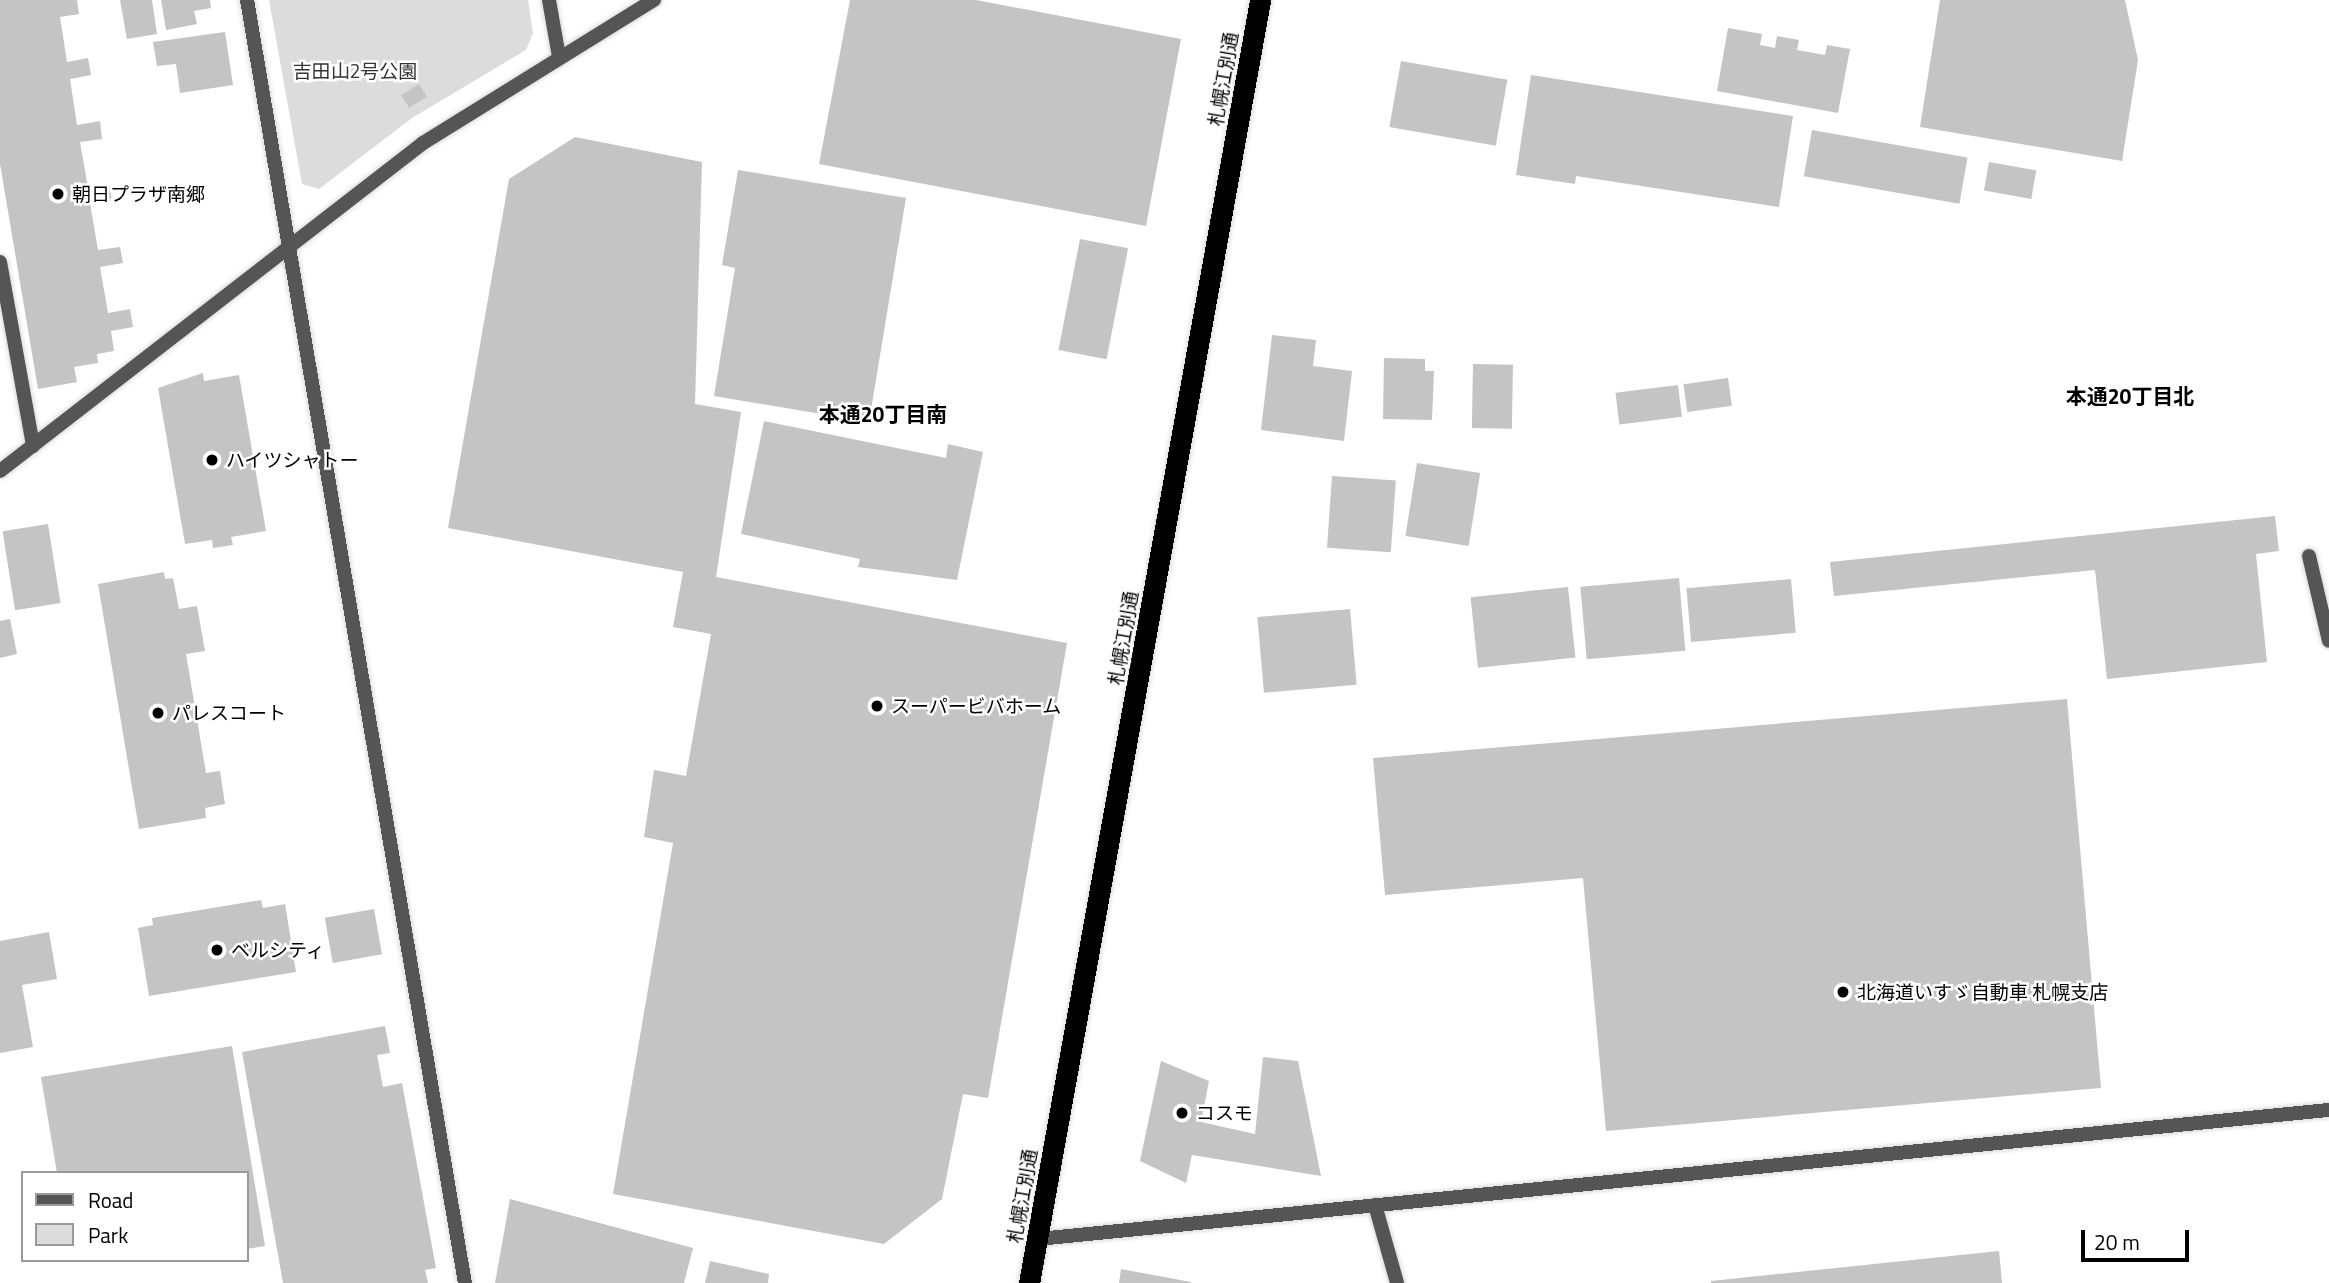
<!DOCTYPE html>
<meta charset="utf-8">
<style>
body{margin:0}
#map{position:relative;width:2329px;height:1283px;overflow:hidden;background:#fff;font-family:"Titillium Web","Noto Sans JP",sans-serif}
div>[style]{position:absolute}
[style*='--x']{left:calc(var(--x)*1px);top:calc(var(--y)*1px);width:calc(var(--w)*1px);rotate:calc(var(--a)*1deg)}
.green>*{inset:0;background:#dcdcdc}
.building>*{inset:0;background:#c4c4c4;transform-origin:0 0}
.roads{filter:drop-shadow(0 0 2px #dbdbdb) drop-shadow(0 0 2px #dbdbdb)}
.lane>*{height:14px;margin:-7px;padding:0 7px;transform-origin:7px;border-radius:7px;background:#555}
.street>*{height:14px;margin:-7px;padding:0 7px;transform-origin:7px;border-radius:7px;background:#555}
.highway>*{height:21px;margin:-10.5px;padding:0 10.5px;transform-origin:10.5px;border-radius:10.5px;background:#000}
.dots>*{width:19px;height:19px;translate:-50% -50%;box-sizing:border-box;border:4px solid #fff;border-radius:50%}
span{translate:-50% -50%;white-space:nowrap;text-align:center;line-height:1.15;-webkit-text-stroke:5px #fff;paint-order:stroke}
.park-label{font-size:19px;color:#333}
.street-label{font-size:19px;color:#000}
.poi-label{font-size:19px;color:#000}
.left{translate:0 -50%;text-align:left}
.neighbourhood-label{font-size:21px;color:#000;font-weight:700}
.legend{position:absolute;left:21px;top:1171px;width:228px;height:91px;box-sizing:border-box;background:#fff;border:2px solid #999;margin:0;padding:9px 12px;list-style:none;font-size:21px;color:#000}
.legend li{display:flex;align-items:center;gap:14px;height:35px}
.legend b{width:35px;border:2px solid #999}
.scale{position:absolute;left:2081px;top:1230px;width:108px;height:32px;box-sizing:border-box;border:4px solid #000;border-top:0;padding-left:9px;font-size:21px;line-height:24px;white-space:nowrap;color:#000;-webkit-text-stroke:5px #fff;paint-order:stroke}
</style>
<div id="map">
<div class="green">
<div style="clip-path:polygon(269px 0,528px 0,533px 33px,526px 50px,412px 118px,319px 189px,302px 184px)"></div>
</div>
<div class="building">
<div style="clip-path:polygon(0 0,77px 0,79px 14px,60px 17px,67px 62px,88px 58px,91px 75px,70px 79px,77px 125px,100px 121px,102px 139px,80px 142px,88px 188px,109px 184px,112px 200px,90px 203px,98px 250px,120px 247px,123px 263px,100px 267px,108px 313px,130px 309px,133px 327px,111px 331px,114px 351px,97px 354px,98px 363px,74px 367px,77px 382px,38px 389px,0 164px)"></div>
<div style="clip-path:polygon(120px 0,152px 0,157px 34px,127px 39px)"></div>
<div style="clip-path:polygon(161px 0,210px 0,211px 8px,194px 11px,197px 24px,166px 30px)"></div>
<div style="clip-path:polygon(850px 0,976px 0,1181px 39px,1146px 226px,819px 164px)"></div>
<div style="clip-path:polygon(1940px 0,2125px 0,2138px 60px,2122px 161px,1920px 127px)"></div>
<div style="clip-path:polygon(1728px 28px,1762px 34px,1760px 45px,1775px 48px,1777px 36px,1799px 40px,1797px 50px,1825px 55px,1827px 45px,1850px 49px,1838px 113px,1717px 91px)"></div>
<div style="clip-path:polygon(225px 32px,233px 85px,180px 93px,176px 64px,157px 66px,153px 42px)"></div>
<div style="left:1401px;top:61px;width:108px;height:67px;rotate:10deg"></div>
<div style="clip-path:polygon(1531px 75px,1793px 116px,1779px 207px,1576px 176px,1575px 184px,1516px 175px)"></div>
<div style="left:419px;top:84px;width:15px;height:21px;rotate:58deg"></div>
<div style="left:1812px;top:130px;width:158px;height:47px;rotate:10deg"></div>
<div style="clip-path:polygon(575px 137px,702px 162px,695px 404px,741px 412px,716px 577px,1067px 643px,988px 1098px,963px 1094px,942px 1199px,884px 1244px,613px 1194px,673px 843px,644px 837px,654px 770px,686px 776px,711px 634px,673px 627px,683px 572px,448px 528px,509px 179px)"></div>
<div style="left:1989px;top:162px;width:48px;height:29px;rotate:10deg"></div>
<div style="clip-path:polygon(738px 170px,906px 198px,869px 422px,714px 396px,735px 268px,722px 265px)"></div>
<div style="left:1080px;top:239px;width:49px;height:113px;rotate:11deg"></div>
<div style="clip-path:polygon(1272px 335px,1316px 340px,1313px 366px,1352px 371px,1344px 441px,1261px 430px)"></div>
<div style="clip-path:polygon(1384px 358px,1425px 359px,1425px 371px,1434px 371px,1432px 420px,1383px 419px)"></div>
<div style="left:1473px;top:364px;width:40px;height:64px;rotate:1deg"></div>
<div style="clip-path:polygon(203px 373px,204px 381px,239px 375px,266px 531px,231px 537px,233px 545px,213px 548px,212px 540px,185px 544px,158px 388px)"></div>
<div style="left:1728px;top:378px;width:28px;height:45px;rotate:82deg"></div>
<div style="left:1678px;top:385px;width:32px;height:63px;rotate:83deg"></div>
<div style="clip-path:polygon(764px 421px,946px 458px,948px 444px,983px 452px,957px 580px,858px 567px,860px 559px,741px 534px)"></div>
<div style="left:1417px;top:463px;width:64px;height:74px;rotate:9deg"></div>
<div style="left:1332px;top:476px;width:64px;height:72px;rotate:4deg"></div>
<div style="clip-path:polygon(2275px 516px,2279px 551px,2256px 554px,2267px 662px,2107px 679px,2095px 570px,1834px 596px,1830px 562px)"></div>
<div style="left:48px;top:524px;width:80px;height:46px;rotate:81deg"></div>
<div style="clip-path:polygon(164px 572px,165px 579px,173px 578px,179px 609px,197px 606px,205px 651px,186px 654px,206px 773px,220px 771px,225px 804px,205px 808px,206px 818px,139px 829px,98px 584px)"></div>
<div style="left:1679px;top:578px;width:73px;height:99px;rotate:85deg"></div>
<div style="left:1791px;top:579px;width:54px;height:105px;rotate:85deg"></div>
<div style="left:1568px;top:587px;width:71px;height:98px;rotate:84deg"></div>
<div style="left:1350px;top:609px;width:76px;height:93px;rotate:85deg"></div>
<div style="clip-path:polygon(10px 619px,17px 654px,0 658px,0 621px)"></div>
<div style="clip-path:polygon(2067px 699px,2101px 1088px,1606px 1131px,1583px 878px,1385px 895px,1373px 758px)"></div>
<div style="clip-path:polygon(261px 900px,263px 908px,285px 904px,296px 972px,149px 996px,138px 928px,153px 925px,152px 918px)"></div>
<div style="left:374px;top:909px;width:46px;height:50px;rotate:80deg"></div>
<div style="clip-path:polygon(49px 932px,57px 979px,22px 985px,33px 1047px,0 1053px,0 941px)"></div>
<div style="clip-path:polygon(385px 1026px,390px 1053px,377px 1055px,383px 1087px,402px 1083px,436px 1268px,425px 1270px,428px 1283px,283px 1283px,242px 1052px)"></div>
<div style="clip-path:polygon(232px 1046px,265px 1246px,247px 1249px,247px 1173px,57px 1173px,41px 1077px)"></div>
<div style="clip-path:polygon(1263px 1057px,1298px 1061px,1321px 1176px,1192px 1155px,1186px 1183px,1140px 1161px,1161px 1061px,1209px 1081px,1201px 1122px,1255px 1134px)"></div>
<div style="clip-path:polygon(510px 1199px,693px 1248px,684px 1283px,495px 1283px)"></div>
<div style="clip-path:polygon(1999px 1251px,2002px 1283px,1711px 1283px,1711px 1281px)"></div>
<div style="clip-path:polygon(710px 1261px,769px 1274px,768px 1283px,705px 1283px)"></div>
<div style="clip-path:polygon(1121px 1269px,1191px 1282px,1191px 1283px,1119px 1283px)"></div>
</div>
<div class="roads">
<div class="lane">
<div style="--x:2309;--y:556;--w:87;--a:76.8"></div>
</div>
<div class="street">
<div style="--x:247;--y:0;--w:1301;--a:80.36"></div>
<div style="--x:549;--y:0;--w:58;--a:80"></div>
<div style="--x:0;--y:262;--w:187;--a:79.8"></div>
<div style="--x:0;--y:471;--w:535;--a:-37.79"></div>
<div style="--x:423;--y:143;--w:272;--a:-31.8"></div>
<div style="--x:1375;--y:1205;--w:81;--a:74.2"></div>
<div style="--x:1038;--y:1239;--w:1297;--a:-5.71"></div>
</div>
<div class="highway">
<div style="--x:1029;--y:1283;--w:1304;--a:-79.79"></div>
</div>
</div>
<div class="dots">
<div style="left:58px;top:194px;background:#000"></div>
<div style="left:212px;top:460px;background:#000"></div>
<div style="left:877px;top:706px;background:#000"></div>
<div style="left:158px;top:713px;background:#000"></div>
<div style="left:217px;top:950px;background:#000"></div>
<div style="left:1843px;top:992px;background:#000"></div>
<div style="left:1182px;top:1113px;background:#000"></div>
</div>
<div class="park-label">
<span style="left:355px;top:71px">吉田山2号公園</span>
</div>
<div class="street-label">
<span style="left:1223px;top:79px;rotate:-80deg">札幌江別通</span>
<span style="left:1123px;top:638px;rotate:-80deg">札幌江別通</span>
<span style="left:1022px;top:1196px;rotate:-80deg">札幌江別通</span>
</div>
<div class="poi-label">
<span class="left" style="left:72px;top:194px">朝日プラザ南郷</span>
<span class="left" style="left:226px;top:460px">ハイツシャトー</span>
<span class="left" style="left:891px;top:706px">スーパービバホーム</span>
<span class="left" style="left:172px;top:713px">パレスコート</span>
<span class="left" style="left:231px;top:950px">ベルシティ</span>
<span class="left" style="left:1857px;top:992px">北海道いすゞ自動車 札幌支店</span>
<span class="left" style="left:1196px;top:1113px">コスモ</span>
</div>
<div class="neighbourhood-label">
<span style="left:2130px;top:396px">本通20丁目北</span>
<span style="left:883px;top:414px">本通20丁目南</span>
</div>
<ul class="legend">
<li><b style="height:9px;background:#555"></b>Road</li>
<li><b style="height:19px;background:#dcdcdc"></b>Park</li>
</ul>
<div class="scale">20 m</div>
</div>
